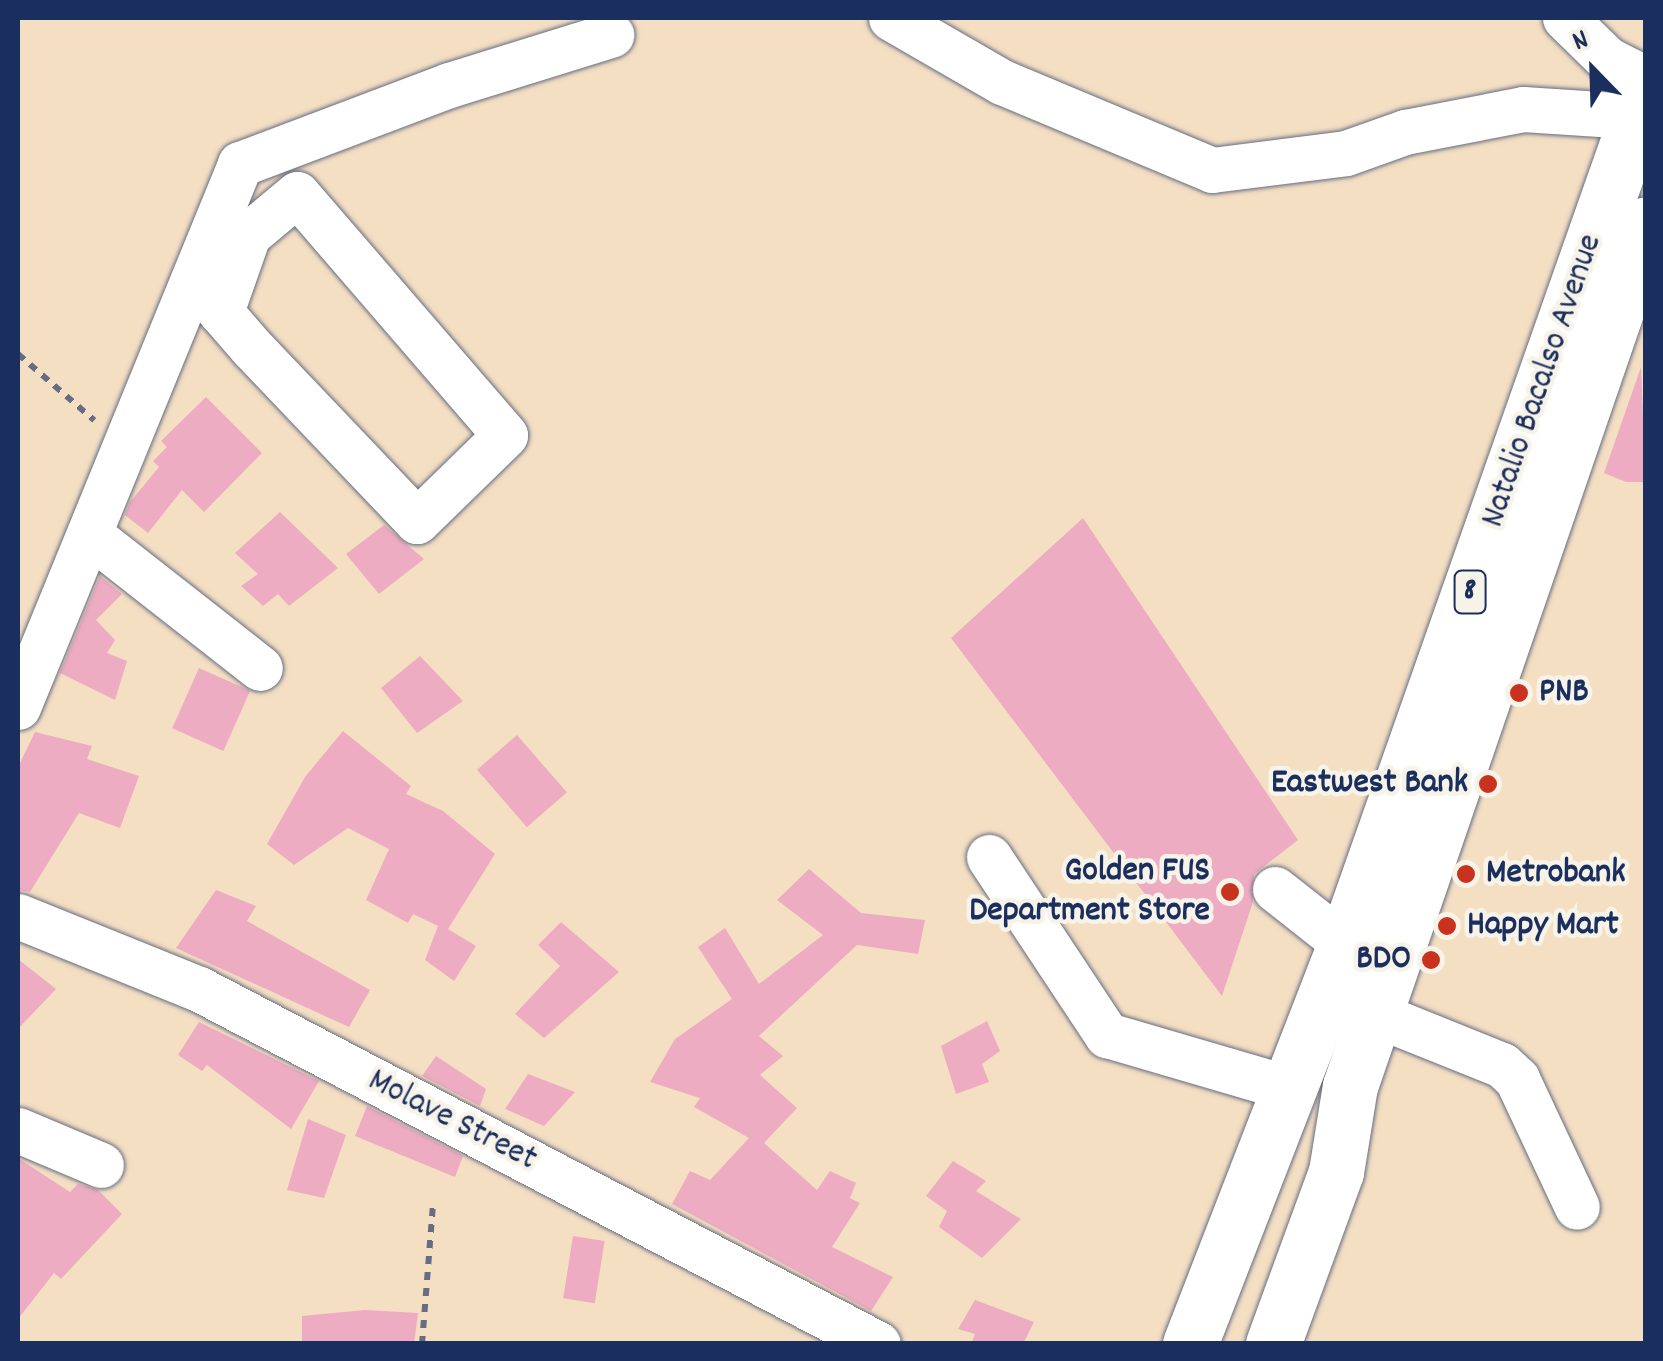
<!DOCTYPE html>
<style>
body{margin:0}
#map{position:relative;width:1663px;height:1361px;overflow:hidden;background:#f4dfc3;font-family:Dekko,sans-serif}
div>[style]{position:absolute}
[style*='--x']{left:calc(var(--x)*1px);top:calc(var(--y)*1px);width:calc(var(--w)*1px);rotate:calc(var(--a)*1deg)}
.building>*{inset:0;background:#eeacc3;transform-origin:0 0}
.path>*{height:6px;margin-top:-3px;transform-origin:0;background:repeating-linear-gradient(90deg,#676d81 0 8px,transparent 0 16px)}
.roads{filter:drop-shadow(0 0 2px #676d81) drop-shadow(0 0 2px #676d81)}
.minor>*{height:45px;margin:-22.5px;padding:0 22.5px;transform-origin:22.5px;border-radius:22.5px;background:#fff}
.major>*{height:55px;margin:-27.5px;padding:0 27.5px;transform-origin:27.5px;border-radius:27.5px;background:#fff}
.dots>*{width:28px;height:28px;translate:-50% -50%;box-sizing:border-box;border:5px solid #f7f3e8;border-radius:50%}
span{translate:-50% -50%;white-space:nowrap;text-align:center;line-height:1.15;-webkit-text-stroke:9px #f7f3e8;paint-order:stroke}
.shield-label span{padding:2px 8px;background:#f7f3e8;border:2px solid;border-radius:8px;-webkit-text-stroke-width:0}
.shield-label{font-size:32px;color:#1b2f5e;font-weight:700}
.street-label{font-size:35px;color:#1b2f5e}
.poi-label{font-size:35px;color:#1b2f5e;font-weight:700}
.left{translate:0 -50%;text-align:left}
.right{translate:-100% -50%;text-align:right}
.frame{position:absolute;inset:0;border:20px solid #1b2f5e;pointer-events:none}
.north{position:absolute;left:1543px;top:20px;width:100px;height:100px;-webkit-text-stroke:8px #f7f3e8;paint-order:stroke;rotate:337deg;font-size:28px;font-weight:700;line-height:40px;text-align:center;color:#1b2f5e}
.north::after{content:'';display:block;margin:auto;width:35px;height:45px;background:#1b2f5e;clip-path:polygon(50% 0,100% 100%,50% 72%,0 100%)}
</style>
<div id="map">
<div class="building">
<div style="clip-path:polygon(1641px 367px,1646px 482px,1626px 482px,1604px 473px)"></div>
<div style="clip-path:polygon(206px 397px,262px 453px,204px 512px,182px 490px,148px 533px,125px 515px,130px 502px,159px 467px,153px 461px,167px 447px,161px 441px)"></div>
<div style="clip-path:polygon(280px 512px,338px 568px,289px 606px,278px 594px,263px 606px,241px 586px,258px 574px,235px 553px)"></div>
<div style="clip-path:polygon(1083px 518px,1298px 840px,1254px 874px,1253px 902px,1222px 996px,951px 638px)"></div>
<div style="clip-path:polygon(384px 525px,424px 559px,379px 594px,346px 554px)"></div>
<div style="clip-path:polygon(100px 576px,122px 594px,96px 620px,115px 640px,107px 653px,127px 661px,115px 700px,60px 673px)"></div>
<div style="clip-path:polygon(420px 656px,463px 701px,417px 733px,381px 688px)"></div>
<div style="left:199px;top:668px;width:56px;height:66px;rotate:24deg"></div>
<div style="clip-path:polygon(343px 731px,411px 786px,406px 794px,443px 811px,495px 854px,448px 929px,476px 946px,454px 981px,425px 960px,438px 926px,413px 914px,408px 923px,366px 900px,389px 849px,348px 828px,294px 865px,267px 844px,305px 777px)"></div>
<div style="clip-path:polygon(35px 732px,92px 746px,87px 759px,139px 776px,120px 828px,79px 813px,30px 892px,18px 890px,18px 767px)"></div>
<div style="left:517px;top:735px;width:76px;height:53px;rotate:49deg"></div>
<div style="clip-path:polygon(809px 869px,861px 913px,925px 920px,918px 954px,857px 945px,759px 1036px,783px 1056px,760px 1075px,797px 1108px,764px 1143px,817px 1190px,830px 1171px,856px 1183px,850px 1198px,860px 1203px,832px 1247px,893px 1277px,871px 1311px,672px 1204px,690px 1171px,710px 1180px,749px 1138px,694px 1107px,700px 1098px,650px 1082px,675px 1039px,732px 999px,698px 947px,725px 928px,759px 984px,823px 935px,777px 900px)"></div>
<div style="clip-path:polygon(216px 890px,256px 906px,247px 921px,370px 990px,349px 1027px,176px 948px)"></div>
<div style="clip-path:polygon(561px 922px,619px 972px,544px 1038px,515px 1014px,560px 966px,538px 945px)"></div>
<div style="clip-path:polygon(18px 959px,56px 989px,18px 1029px)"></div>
<div style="clip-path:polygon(987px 1021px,1000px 1051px,982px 1064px,989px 1082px,956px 1094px,941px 1046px)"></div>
<div style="clip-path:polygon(199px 1022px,319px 1081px,291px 1129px,207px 1065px,202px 1071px,178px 1055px)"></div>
<div style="clip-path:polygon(436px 1056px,486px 1089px,480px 1106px,422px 1076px)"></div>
<div style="clip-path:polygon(528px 1074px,575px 1092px,544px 1126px,505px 1109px)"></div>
<div style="clip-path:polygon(367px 1106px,463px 1156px,455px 1177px,355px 1136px)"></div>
<div style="clip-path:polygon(308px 1119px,346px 1135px,324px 1198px,287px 1190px)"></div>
<div style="clip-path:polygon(18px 1158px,70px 1192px,78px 1184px,98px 1190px,122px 1214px,61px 1279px,54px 1273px,18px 1319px)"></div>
<div style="clip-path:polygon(953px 1161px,986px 1181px,976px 1191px,1021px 1219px,982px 1258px,939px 1227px,947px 1211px,926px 1196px)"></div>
<div style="left:573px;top:1236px;width:32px;height:63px;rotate:9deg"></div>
<div style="clip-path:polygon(975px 1300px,1034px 1322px,1023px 1344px,971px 1344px,975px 1334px,958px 1329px)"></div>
<div style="clip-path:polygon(365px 1310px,418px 1313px,414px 1344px,302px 1344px,302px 1316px)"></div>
</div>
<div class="path">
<div style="--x:18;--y:354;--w:101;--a:41"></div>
<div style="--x:422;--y:1344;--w:141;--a:-85.5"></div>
</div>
<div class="roads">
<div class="minor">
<div style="--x:891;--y:18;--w:128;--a:30"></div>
<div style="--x:1002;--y:82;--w:228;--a:22.7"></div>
<div style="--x:1212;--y:170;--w:135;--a:-7.2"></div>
<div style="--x:1346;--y:153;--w:63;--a:-19.6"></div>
<div style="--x:1405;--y:132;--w:120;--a:-11"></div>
<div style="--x:1523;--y:109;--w:123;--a:3.7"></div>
<div style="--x:1565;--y:18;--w:59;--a:44.3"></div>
<div style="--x:1607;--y:59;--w:44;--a:27.1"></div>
<div style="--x:193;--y:280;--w:90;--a:49.1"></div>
<div style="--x:252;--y:348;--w:239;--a:46.4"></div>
<div style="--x:417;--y:521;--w:123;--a:-44.3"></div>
<div style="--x:505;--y:435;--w:318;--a:-130.8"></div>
<div style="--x:297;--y:194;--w:64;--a:140.1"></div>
<div style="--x:248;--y:235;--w:82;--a:109.3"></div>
<div style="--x:89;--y:534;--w:217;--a:38.1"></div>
<div style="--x:18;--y:707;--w:587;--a:-67.76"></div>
<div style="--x:240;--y:164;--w:223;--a:-20.7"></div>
<div style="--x:449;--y:85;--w:170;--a:-17.2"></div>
<div style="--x:989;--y:857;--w:214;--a:56.5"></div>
<div style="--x:1107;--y:1035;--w:189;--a:16.3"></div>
<div style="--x:1275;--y:889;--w:89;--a:38.2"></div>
<div style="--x:18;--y:916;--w:195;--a:22"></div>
<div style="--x:199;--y:989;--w:766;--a:27.6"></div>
<div style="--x:1375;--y:1014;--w:137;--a:21.9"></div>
<div style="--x:1502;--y:1065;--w:21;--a:43"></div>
<div style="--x:1517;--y:1079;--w:141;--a:64.9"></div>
<div style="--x:18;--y:1130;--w:90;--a:22.9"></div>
</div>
<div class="major">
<div style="--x:1190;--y:1344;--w:429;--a:-68.8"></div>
<div style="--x:1345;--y:944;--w:905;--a:-70.58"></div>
<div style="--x:1273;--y:1344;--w:183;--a:-69.9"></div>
<div style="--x:1336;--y:1172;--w:87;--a:-80.8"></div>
<div style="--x:1350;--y:1086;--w:911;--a:-71.05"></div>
</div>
</div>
<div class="dots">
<div style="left:1519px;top:693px;background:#c8321e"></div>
<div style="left:1488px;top:784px;background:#c8321e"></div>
<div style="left:1466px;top:874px;background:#c8321e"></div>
<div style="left:1230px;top:892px;background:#c8321e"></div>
<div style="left:1447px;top:926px;background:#c8321e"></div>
<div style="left:1431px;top:960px;background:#c8321e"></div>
</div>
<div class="shield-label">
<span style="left:1470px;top:592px">8</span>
</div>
<div class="street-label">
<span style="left:1543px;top:381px;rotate:-71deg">Natalio Bacalso Avenue</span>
<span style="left:452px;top:1121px;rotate:27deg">Molave Street</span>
</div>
<div class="poi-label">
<span class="left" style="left:1539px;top:693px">PNB</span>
<span class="right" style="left:1468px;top:784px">Eastwest Bank</span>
<span class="right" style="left:1210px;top:892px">Golden FUS<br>Department Store</span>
<span class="left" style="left:1486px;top:874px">Metrobank</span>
<span class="left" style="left:1467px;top:926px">Happy Mart</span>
<span class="right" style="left:1411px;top:960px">BDO</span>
</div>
<div class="frame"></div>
<div class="north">N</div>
</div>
